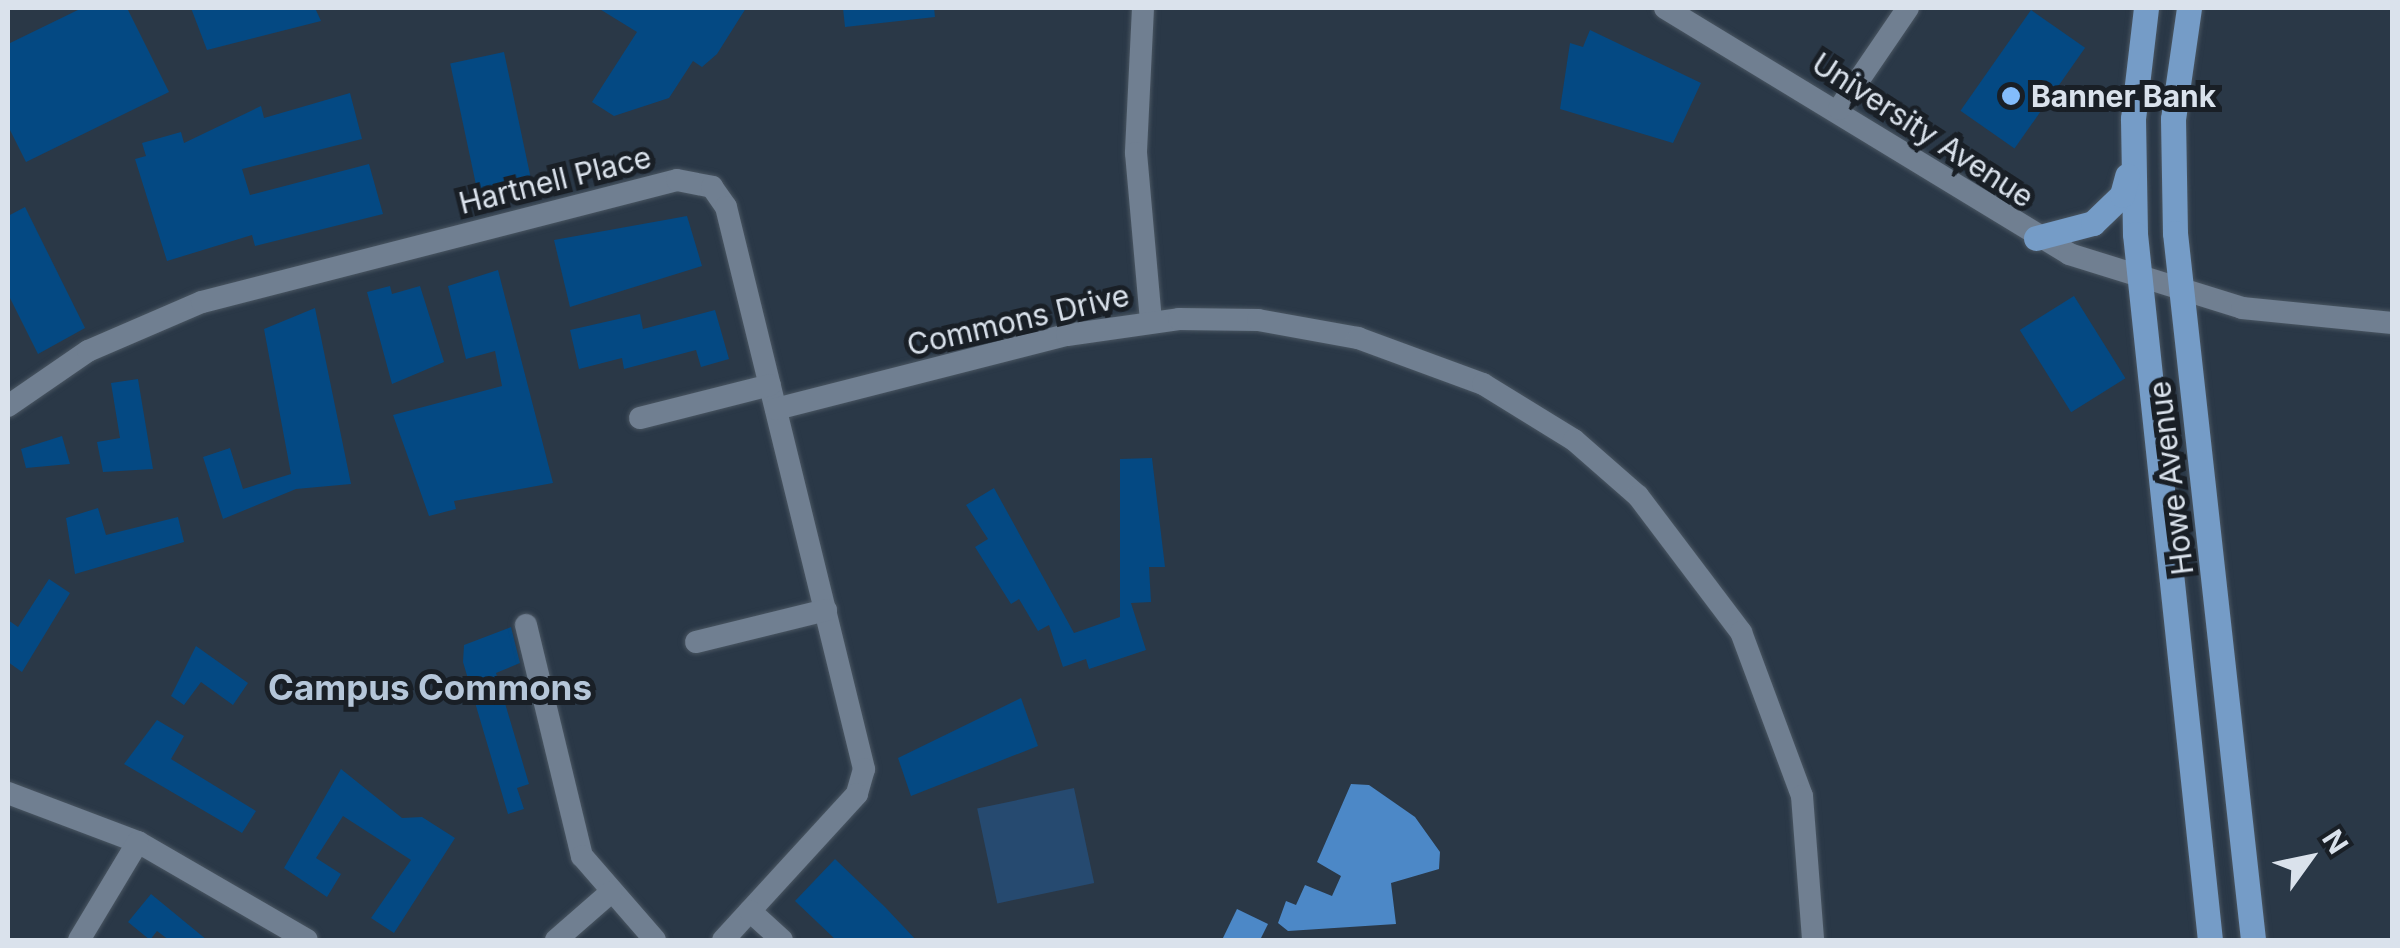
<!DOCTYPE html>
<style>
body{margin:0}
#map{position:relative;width:2400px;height:948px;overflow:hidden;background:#2a3847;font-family:Inter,sans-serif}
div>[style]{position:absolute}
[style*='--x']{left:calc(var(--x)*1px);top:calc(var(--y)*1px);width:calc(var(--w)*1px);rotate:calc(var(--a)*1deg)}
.green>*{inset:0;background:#264a70;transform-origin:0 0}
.water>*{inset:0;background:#4c88c7}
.building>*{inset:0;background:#044983;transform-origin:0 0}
.roads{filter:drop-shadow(0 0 2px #4a5662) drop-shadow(0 0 2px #4a5662)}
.minor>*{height:22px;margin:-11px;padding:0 11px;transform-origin:11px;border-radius:11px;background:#707f91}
.major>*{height:25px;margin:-12.5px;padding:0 12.5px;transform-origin:12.5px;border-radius:12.5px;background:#759cc7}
.dots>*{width:28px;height:28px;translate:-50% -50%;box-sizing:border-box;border:5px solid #191f26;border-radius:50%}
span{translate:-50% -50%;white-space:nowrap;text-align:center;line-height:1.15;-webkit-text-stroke:10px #191f26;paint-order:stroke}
.poi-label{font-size:30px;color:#dae2ec;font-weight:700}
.left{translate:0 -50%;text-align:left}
.street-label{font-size:30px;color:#dae2ec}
.quarter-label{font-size:35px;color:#b5c6d9;font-weight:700}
.frame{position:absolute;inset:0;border:10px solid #dae2ec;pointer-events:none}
.north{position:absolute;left:2260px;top:808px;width:100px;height:100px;-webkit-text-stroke:8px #191f26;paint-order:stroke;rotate:57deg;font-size:28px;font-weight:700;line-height:40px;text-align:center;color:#dae2ec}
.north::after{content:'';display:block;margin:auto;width:35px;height:45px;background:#dae2ec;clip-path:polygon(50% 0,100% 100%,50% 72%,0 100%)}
</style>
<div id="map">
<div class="green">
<div style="left:1074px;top:788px;width:97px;height:99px;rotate:78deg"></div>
</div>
<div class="water">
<div style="clip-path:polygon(1351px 784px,1369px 785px,1415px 817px,1440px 852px,1439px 869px,1391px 883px,1396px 924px,1288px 931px,1278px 923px,1286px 901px,1296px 905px,1305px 885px,1332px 896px,1341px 876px,1317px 862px)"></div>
<div style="clip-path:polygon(1237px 909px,1268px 924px,1260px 940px,1222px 940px)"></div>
</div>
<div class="building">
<div style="clip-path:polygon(82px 8px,127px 8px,169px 92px,26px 162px,8px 126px,8px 44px)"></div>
<div style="clip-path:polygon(191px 8px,315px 8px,321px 21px,207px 50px)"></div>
<div style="clip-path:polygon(598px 8px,746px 8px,717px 54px,702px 67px,693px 61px,669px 98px,614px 116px,592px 102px,637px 32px)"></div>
<div style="clip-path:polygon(843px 8px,934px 8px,935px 17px,845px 27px)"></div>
<div style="left:2031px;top:10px;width:66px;height:123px;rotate:35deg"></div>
<div style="clip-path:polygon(1590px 30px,1701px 83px,1673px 143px,1560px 109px,1570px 43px,1583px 47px)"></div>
<div style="left:504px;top:52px;width:131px;height:55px;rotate:78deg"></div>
<div style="clip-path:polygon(350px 93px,362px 139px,242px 169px,250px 195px,369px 164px,383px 214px,255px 246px,252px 235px,167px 261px,135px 159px,146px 156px,142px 143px,181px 132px,184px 143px,261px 106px,264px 118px)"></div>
<div style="clip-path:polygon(25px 207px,85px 328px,38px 354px,8px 294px,8px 216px)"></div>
<div style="clip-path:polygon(687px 216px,702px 266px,570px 307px,554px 240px)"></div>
<div style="clip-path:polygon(498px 270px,553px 483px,454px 501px,456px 509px,429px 516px,393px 415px,502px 386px,495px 351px,466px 359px,448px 286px)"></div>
<div style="clip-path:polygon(390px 286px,392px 294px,420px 286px,444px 362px,392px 384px,367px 292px)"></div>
<div style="left:2074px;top:296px;width:97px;height:64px;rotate:58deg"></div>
<div style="clip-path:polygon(315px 308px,351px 484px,296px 489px,223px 519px,203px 457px,230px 448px,243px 489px,291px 474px,264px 329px)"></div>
<div style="clip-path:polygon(715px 310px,729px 359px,701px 367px,696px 350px,624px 369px,622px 358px,579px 369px,570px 330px,640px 314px,643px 329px)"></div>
<div style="clip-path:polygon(138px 379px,153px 469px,103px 472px,97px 442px,120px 438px,111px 383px)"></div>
<div style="clip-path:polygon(62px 436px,70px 464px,26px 468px,21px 449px)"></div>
<div style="clip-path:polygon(1152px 458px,1165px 567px,1149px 567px,1151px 602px,1131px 603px,1146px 650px,1089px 669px,1086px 659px,1063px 667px,1049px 625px,1038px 631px,1019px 599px,1011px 604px,975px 547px,988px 539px,966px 505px,994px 488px,1074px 633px,1120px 617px,1120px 459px)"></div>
<div style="clip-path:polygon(98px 508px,106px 535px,178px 517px,184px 542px,75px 574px,66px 518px)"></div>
<div style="clip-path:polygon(49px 579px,70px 593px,22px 672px,8px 662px,8px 620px,18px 627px)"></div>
<div style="clip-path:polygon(511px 627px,520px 663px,496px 673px,529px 784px,517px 788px,524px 809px,508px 814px,463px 662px,464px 645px)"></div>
<div style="clip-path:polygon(196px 646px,248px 683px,233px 705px,201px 682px,184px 705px,171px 696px)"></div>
<div style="clip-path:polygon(1021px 698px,1038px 746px,911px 796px,898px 758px)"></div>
<div style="clip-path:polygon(157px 720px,184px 736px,171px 759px,256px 811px,242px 833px,124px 764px)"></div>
<div style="clip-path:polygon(341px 769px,402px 818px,422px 817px,455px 838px,394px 933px,371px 918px,411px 860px,343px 816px,316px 858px,341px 874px,327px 897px,284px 868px)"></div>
<div style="clip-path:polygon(835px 859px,885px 907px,916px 940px,836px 940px,795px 901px)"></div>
<div style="clip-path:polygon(151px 894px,207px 940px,169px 940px,157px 931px,150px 940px,128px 922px)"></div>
</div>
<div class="roads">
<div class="minor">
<div style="--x:1143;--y:8;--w:145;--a:92.8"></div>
<div style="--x:1136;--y:153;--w:169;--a:84.9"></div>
<div style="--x:1665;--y:8;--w:473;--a:31.3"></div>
<div style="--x:2069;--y:254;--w:181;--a:17.3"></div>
<div style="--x:2242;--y:308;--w:151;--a:5.7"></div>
<div style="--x:1839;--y:109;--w:122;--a:-55.7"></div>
<div style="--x:8;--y:406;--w:97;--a:-34.5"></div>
<div style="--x:88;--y:351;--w:124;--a:-23.3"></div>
<div style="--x:202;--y:302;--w:490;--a:-14.4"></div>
<div style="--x:677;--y:180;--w:36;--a:11"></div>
<div style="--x:712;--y:187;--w:24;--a:55"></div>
<div style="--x:726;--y:207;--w:579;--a:76.2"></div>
<div style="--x:864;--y:769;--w:26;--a:106"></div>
<div style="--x:857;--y:794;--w:198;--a:132.5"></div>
<div style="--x:776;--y:409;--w:300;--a:-14.3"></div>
<div style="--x:1067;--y:335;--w:113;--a:-8.1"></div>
<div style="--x:1179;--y:319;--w:79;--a:0.7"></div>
<div style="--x:1258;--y:320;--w:102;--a:10.2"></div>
<div style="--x:1358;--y:338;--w:133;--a:20.2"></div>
<div style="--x:1483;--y:384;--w:107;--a:31.6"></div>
<div style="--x:1574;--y:440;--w:85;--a:41.2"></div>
<div style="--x:1638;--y:496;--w:171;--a:52.9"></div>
<div style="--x:1741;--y:632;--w:175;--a:69.6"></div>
<div style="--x:1802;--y:796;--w:144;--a:85.6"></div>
<div style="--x:640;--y:418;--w:134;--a:-14.2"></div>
<div style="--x:526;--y:625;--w:238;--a:76.4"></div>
<div style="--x:582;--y:856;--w:111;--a:49"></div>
<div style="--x:696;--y:642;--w:134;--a:-13.8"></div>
<div style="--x:8;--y:793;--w:139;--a:20.7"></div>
<div style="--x:138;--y:842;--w:195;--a:30.1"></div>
<div style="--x:750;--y:911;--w:43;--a:42.2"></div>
<div style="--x:79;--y:940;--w:114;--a:-59"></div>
<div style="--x:556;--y:940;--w:73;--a:-41.1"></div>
</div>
<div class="major">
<div style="--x:2146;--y:8;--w:112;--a:96.7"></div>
<div style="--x:2133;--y:119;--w:115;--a:89"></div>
<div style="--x:2135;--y:234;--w:710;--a:83.94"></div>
<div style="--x:2189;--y:8;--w:112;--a:98.2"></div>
<div style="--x:2173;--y:119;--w:114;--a:89"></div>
<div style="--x:2175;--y:233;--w:711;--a:83.7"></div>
<div style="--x:2036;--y:238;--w:59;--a:-14.7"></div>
<div style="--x:2093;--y:223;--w:40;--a:-44"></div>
<div style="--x:2122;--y:195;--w:20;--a:-75"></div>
</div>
</div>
<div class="dots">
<div style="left:2011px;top:96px;background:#83bcfb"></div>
</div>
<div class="poi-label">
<span class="left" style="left:2031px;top:96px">Banner Bank</span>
</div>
<div class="street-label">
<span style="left:1923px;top:130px;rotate:33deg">University Avenue</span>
<span style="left:555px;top:180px;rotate:-14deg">Hartnell Place</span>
<span style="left:1018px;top:320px;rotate:-13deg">Commons Drive</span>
<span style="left:2171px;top:478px;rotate:-97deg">Howe Avenue</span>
</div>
<div class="quarter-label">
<span style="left:430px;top:687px">Campus Commons</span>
</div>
<div class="frame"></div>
<div class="north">N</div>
</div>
